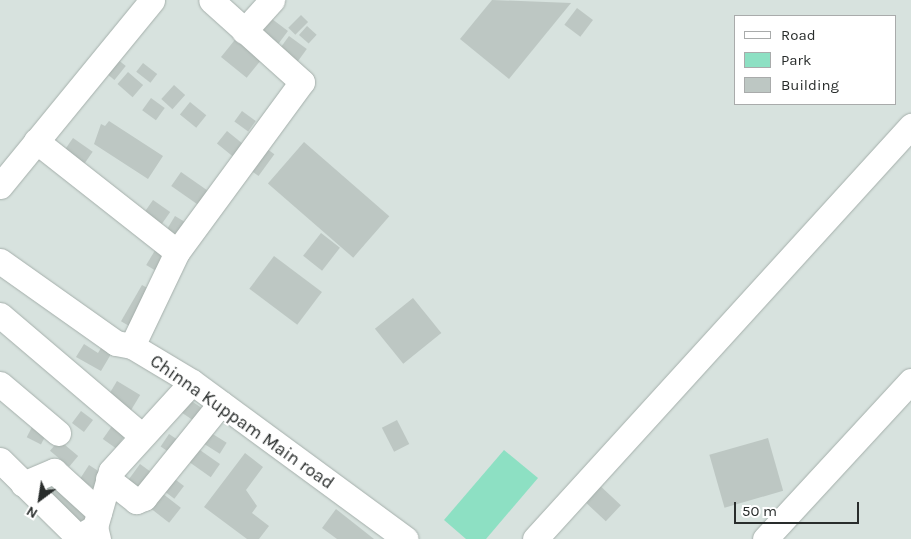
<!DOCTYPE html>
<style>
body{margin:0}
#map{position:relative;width:911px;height:539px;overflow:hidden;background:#d7e2de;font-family:Karla,sans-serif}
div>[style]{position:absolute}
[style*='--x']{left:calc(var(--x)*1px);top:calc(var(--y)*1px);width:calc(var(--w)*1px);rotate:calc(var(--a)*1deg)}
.green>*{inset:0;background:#8de0c3}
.building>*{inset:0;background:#bdc7c3;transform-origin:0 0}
.roads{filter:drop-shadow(0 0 1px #a5afab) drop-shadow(0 0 1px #a5afab)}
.minor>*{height:25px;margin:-12.5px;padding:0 12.5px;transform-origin:12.5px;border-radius:12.5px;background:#fff}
span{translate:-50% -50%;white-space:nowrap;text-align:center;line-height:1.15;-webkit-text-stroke:4px #fff;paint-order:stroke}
.street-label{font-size:18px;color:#292d2c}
.legend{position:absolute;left:734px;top:15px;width:162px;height:90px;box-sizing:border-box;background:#fff;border:1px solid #a9abab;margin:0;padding:6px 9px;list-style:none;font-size:15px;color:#292d2c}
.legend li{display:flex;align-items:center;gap:10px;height:25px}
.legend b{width:25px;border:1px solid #a9abab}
.north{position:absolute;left:15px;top:474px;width:50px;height:50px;-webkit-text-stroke:4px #fff;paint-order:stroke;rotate:211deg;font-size:14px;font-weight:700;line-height:20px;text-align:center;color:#292d2c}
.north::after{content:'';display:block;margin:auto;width:18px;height:22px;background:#292d2c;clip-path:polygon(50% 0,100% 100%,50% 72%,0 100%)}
.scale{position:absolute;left:734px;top:502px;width:125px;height:22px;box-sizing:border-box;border:2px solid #292d2c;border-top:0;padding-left:6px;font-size:15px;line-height:18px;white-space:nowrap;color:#292d2c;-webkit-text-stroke:4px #fff;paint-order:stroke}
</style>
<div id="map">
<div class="green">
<div style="clip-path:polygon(504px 450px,538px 478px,486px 539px,466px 539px,444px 520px)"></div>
</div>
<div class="building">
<div style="clip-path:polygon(492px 0,571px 3px,509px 79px,460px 39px)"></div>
<div style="left:577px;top:8px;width:20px;height:21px;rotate:37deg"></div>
<div style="left:301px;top:15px;width:10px;height:18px;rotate:45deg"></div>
<div style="left:268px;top:16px;width:25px;height:21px;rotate:37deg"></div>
<div style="left:307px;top:26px;width:13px;height:12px;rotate:42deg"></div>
<div style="left:238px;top:36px;width:33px;height:27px;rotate:39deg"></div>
<div style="left:289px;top:36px;width:22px;height:17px;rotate:36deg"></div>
<div style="left:111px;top:54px;width:19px;height:18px;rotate:39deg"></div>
<div style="left:143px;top:63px;width:18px;height:11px;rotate:38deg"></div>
<div style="left:128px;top:72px;width:20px;height:16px;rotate:41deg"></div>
<div style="left:174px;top:85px;width:15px;height:19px;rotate:42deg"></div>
<div style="left:151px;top:98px;width:17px;height:15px;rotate:36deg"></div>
<div style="left:190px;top:102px;width:21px;height:16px;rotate:39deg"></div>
<div style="left:242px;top:111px;width:17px;height:13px;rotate:36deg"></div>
<div style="clip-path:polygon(109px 121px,163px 156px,148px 179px,94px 144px,101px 124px,105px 126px)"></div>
<div style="left:227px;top:131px;width:21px;height:16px;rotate:39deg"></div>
<div style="left:73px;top:138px;width:24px;height:20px;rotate:35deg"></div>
<div style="left:304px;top:142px;width:113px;height:55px;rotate:41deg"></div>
<div style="left:259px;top:143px;width:19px;height:27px;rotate:36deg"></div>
<div style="left:181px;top:172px;width:38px;height:17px;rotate:35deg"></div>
<div style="left:153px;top:200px;width:21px;height:22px;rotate:35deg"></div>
<div style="left:175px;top:216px;width:17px;height:24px;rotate:31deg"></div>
<div style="left:321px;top:233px;width:24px;height:29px;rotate:38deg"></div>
<div style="left:157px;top:247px;width:17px;height:21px;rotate:31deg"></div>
<div style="left:274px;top:256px;width:60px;height:41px;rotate:37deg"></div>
<div style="left:142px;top:285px;width:16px;height:42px;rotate:30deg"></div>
<div style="left:413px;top:298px;width:45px;height:49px;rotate:51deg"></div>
<div style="clip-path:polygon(104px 343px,114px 349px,101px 371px,76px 357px,84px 344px,98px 353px)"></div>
<div style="left:117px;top:381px;width:27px;height:21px;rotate:31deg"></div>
<div style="left:187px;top:398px;width:25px;height:15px;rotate:34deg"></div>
<div style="left:81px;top:411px;width:15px;height:15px;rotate:37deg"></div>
<div style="left:397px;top:420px;width:27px;height:17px;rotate:63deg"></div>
<div style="left:34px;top:423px;width:16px;height:16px;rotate:27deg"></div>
<div style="left:112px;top:426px;width:16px;height:16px;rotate:35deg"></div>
<div style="left:208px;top:431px;width:22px;height:13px;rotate:32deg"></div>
<div style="left:169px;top:434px;width:18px;height:15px;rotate:34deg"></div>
<div style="left:768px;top:438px;width:55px;height:61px;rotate:74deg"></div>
<div style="left:59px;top:440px;width:25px;height:14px;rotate:40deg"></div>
<div style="left:197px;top:448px;width:28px;height:16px;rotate:35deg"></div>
<div style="clip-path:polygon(245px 453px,263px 467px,246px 490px,257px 506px,252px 513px,269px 526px,259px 539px,247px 539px,204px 507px)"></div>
<div style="left:140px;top:464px;width:19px;height:23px;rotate:36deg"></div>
<div style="left:89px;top:465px;width:17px;height:17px;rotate:33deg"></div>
<div style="left:172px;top:477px;width:15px;height:16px;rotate:37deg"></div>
<div style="left:54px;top:480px;width:54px;height:24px;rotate:39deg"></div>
<div style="left:596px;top:482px;width:34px;height:22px;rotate:43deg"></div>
<div style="left:158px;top:490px;width:29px;height:19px;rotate:38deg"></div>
<div style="clip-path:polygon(336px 509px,374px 539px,337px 539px,322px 528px)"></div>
</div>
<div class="roads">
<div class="minor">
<div style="--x:244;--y:31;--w:42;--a:-47.9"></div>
<div style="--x:36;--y:141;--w:179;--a:38.2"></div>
<div style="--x:0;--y:186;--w:240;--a:-50.7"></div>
<div style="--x:0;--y:261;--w:142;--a:35.3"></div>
<div style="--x:116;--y:343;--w:16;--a:11"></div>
<div style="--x:132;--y:346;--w:70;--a:31"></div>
<div style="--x:192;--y:382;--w:265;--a:36.3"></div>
<div style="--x:0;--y:315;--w:184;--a:40.4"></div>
<div style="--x:132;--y:346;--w:104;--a:-64.4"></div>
<div style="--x:177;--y:252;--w:211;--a:-53.7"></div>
<div style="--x:302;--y:82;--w:122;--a:-138"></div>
<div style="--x:0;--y:384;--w:76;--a:40.2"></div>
<div style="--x:0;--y:460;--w:110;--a:44.6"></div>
<div style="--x:78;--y:537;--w:20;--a:-30"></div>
<div style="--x:108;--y:479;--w:36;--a:38"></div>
<div style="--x:136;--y:501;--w:9;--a:-21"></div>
<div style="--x:144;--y:498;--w:122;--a:-51"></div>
<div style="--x:23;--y:484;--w:34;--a:-23"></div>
<div style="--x:54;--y:471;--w:61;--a:42.3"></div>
<div style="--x:98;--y:539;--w:12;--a:-104"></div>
<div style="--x:95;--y:527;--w:58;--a:-74.1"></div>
<div style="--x:111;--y:471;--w:120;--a:-47.7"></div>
<div style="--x:535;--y:539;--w:559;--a:-47.68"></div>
<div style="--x:765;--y:539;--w:215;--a:-47.3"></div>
</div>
</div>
<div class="street-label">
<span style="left:242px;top:422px;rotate:35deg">Chinna Kuppam Main road</span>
</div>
<ul class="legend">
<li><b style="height:6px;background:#fff"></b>Road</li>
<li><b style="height:14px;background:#8de0c3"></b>Park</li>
<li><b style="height:14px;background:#bdc7c3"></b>Building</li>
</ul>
<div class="north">N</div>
<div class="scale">50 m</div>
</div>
